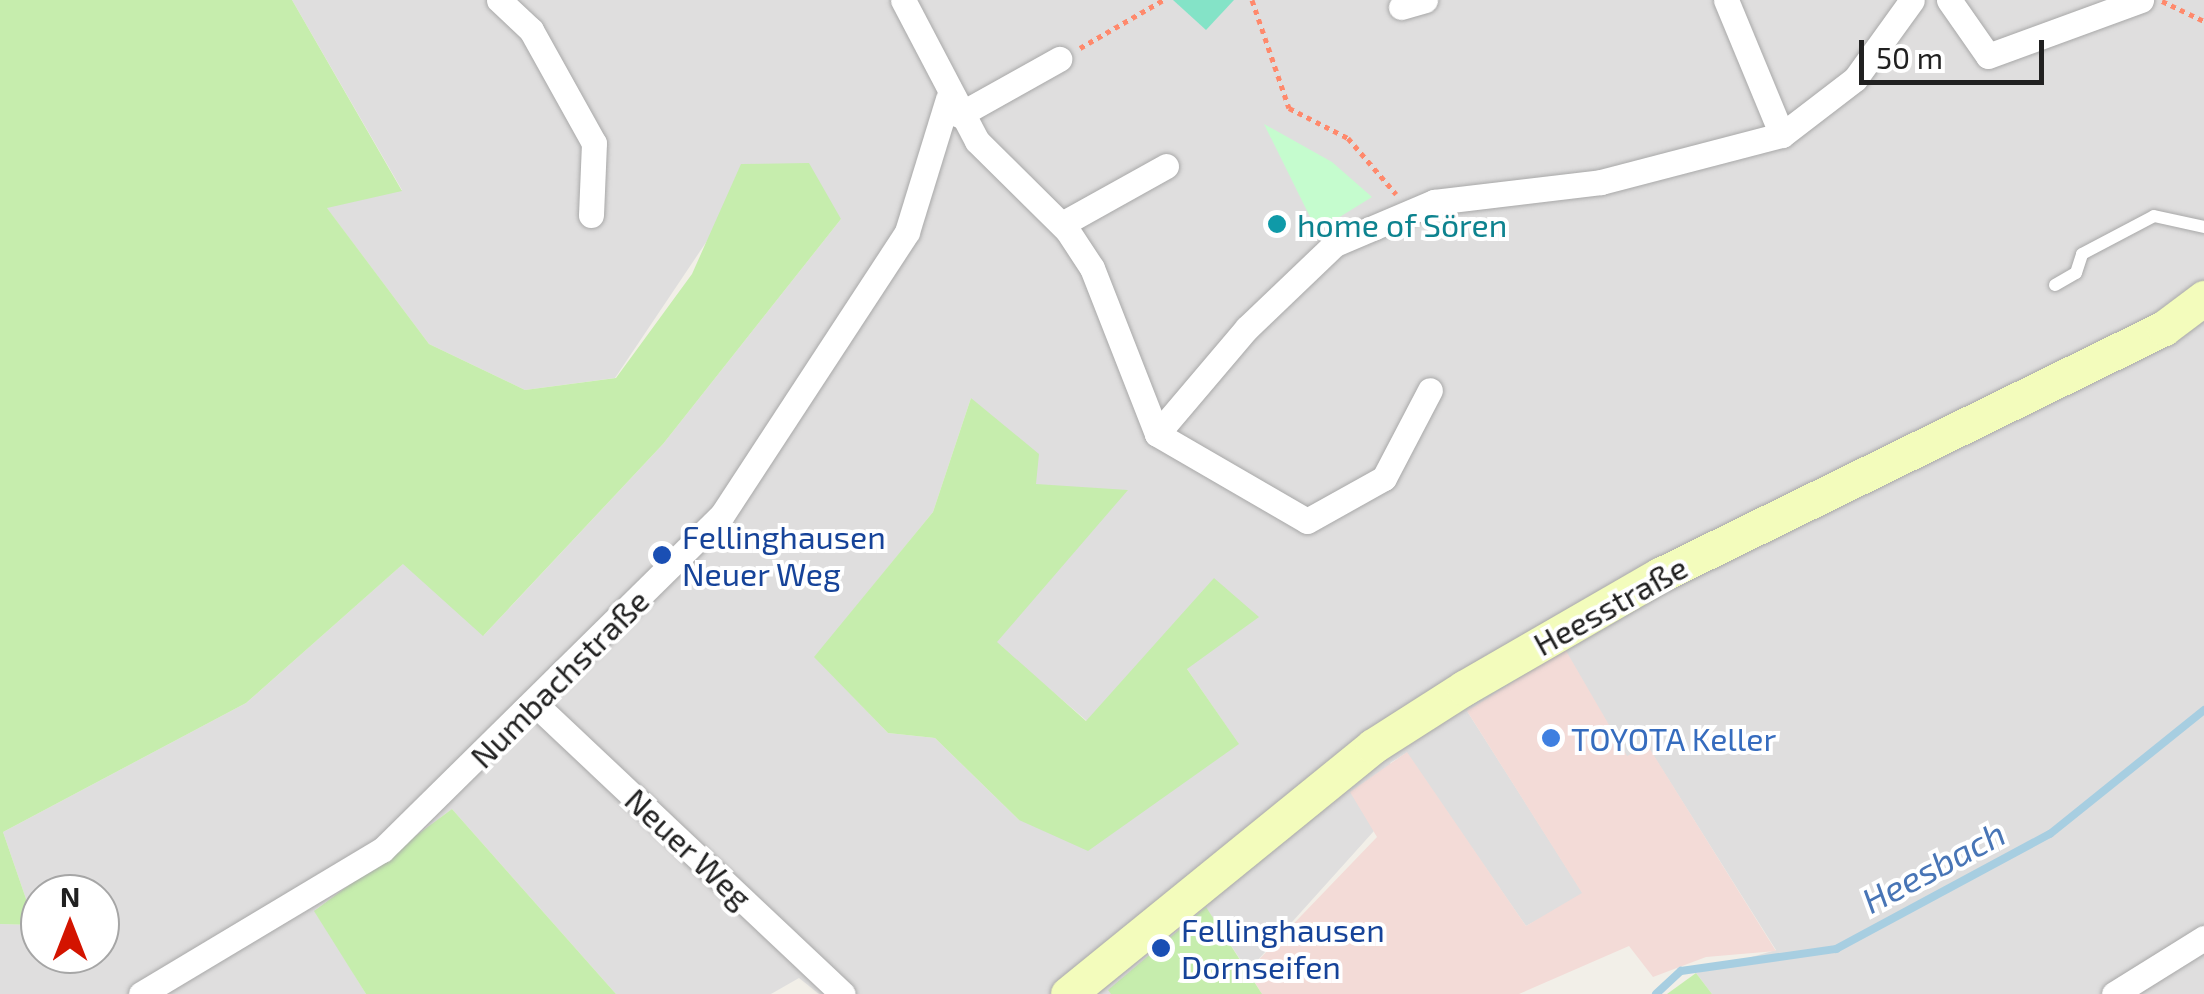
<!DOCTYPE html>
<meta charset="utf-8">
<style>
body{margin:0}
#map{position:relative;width:2204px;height:994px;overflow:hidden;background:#f2efe8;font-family:"Exo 2",sans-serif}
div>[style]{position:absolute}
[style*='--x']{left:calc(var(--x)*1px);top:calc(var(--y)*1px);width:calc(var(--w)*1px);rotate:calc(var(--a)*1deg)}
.residential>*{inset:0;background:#dfdede}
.commercial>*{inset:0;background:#f3dbd7}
.grass>*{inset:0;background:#c6edad}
.park>*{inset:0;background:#c5fcce}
.pitch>*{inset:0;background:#84e3c7}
.stream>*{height:8px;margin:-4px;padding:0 4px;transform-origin:4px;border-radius:4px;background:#a7cee1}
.path>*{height:5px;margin-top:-2.5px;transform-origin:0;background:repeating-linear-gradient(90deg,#ff896c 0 5px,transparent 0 10px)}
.roads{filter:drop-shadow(0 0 2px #a8a8a8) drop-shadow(0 0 2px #a8a8a8)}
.lane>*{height:12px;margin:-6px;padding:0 6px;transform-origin:6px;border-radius:6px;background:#fff}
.street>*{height:25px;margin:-12.5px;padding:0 12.5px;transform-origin:12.5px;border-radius:12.5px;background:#fff}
.secondary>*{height:35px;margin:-17.5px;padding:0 17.5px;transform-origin:17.5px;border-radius:17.5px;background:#f3fcbc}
.dots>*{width:28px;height:28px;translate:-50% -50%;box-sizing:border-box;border:5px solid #fff;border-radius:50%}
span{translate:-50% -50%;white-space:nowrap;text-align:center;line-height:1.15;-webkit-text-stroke:8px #fff;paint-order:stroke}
.culture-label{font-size:32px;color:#0d838f}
.left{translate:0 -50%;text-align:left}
.transit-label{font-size:32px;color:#164399}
.street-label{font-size:32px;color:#212121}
.shop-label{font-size:32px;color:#366cbe}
.water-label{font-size:35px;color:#4875b6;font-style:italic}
.north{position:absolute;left:20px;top:874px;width:100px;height:100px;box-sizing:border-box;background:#fff;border:2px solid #a6a6a6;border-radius:50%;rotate:0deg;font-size:28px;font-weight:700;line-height:40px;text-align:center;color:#212121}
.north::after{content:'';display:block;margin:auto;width:35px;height:45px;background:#d31400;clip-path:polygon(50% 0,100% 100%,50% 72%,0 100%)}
.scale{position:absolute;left:1859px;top:40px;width:185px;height:45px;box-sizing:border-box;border:5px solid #212121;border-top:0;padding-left:12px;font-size:30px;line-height:35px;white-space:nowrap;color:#212121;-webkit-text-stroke:8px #fff;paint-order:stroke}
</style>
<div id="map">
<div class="residential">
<div style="clip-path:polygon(evenodd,292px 0,2204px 0,2204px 994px,1712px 994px,1696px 973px,1776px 950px,1648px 747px,1627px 757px,1467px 711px,1584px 895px,1526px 926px,1406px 753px,1390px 763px,1409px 792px,1248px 971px,1206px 908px,1111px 994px,819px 994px,799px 978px,771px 994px,616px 994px,452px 809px,315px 910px,366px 994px,0 994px,0 924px,35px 925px,3px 832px,246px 703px,404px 563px,484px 635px,663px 444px,841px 219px,719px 223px,615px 378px,525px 390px,429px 344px,326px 207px,402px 190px,292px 0,971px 398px,1035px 484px,996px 643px,1087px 721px,1214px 579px,1187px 669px,1238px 743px,1019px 820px,935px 738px,888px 733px,815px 657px,933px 512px,971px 398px,292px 0,40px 894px,100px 894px,100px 954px,40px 954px,40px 894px)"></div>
</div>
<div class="commercial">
<div style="clip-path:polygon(1565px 649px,1627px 756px,1648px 746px,1776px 951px,1706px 957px,1653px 977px,1629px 946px,1519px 994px,1262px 994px,1248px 971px,1377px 837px,1350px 792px,1407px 752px,1526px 926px,1582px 893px,1467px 711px)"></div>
</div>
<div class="grass">
<div style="clip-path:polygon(0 0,292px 0,402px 191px,327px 208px,429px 344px,525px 390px,616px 378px,692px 274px,741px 164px,809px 163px,841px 219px,663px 444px,483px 636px,403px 564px,246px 703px,3px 832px,35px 925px,0 924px)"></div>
<div style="clip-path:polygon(971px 398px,1039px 454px,1036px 484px,1128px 490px,997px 642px,1086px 721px,1214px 578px,1259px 617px,1187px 669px,1239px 744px,1088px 851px,1019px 820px,935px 738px,888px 733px,814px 657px,933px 512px)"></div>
<div style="clip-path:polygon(452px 809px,616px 994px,366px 994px,314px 911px)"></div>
<div style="clip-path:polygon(1206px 907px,1262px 994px,1111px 994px,1108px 990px)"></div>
<div style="clip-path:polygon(1696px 973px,1712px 994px,1667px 994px)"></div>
</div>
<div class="park">
<div style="clip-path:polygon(1264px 124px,1332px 162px,1372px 197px,1317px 231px)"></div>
</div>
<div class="pitch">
<div style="clip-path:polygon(1173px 0,1234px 0,1206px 30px)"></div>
</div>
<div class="stream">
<div style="--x:1656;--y:994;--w:34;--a:-43"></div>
<div style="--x:1681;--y:971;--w:157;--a:-8.1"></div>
<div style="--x:1836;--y:949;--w:243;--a:-28.3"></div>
<div style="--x:2050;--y:834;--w:198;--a:-38.8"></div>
</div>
<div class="path">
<div style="--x:1252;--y:0;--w:114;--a:71.1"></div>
<div style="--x:1289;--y:108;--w:66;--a:27"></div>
<div style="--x:1348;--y:138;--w:74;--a:49.4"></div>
<div style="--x:2162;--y:1;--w:47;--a:25.5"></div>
<div style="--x:1080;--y:48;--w:96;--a:-30"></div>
</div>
<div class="roads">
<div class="lane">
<div style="--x:2055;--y:285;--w:24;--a:-30"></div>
<div style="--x:2076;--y:273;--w:20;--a:-72"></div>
<div style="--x:2082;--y:254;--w:81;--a:-27.8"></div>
<div style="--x:2154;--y:216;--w:51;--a:12.4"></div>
</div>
<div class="street">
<div style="--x:499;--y:0;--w:44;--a:43.2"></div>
<div style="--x:531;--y:30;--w:129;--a:60.9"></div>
<div style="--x:594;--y:143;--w:72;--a:92.4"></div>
<div style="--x:903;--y:0;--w:159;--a:62.3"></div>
<div style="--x:977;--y:141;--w:127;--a:44.7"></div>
<div style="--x:1067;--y:230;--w:45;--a:56.7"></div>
<div style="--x:1092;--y:268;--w:178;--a:68.6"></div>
<div style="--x:1157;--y:434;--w:173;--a:30.1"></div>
<div style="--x:1307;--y:521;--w:88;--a:-29.2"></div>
<div style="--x:1384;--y:478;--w:99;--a:-62.4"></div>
<div style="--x:1726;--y:0;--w:146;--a:67.5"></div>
<div style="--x:1949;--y:0;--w:68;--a:55.1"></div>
<div style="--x:1988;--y:56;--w:163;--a:-20.1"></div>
<div style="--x:1401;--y:7;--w:25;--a:-16"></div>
<div style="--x:959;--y:115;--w:115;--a:-29.2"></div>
<div style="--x:1062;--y:224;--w:119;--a:-29.1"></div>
<div style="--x:1157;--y:434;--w:139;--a:-49.7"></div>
<div style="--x:1247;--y:328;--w:122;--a:-43.7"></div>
<div style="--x:1335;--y:244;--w:108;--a:-23"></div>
<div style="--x:1434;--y:202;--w:168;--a:-6.8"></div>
<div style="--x:1601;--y:182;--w:187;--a:-14.6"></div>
<div style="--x:1782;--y:135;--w:92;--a:-37.5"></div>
<div style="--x:1855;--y:79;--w:97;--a:-54.2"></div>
<div style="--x:534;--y:703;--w:424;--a:43.3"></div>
<div style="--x:141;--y:994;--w:281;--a:-30.9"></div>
<div style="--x:382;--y:850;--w:477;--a:-44.6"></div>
<div style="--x:722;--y:515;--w:338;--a:-56.8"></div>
<div style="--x:907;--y:232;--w:139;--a:-72.9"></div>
<div style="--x:2114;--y:994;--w:106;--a:-31.9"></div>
</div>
<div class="secondary">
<div style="--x:1068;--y:994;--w:393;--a:-39.1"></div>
<div style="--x:1373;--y:746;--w:108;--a:-32.5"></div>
<div style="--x:1464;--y:688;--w:226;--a:-30"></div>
<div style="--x:1660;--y:575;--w:561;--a:-26.11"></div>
<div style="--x:2164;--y:328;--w:50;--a:-36.9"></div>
</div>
</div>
<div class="dots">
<div style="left:1277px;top:224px;background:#0f9aa8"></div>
<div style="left:662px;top:555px;background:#1a4fb4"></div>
<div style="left:1551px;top:738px;background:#3f7fe0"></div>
<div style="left:1161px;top:948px;background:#1a4fb4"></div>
</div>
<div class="culture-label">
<span class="left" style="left:1297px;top:224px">home of Sören</span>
</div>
<div class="transit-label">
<span class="left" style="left:682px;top:555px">Fellinghausen<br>Neuer Weg</span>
<span class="left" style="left:1181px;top:948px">Fellinghausen<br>Dornseifen</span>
</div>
<div class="street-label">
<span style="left:1610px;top:605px;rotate:-29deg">Heesstraße</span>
<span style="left:559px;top:678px;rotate:-45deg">Numbachstraße</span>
<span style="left:689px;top:848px;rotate:43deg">Neuer Weg</span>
</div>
<div class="shop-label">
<span class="left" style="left:1571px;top:738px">TOYOTA Keller</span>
</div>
<div class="water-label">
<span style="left:1933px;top:866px;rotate:-28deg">Heesbach</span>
</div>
<div class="north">N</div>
<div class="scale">50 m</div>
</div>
